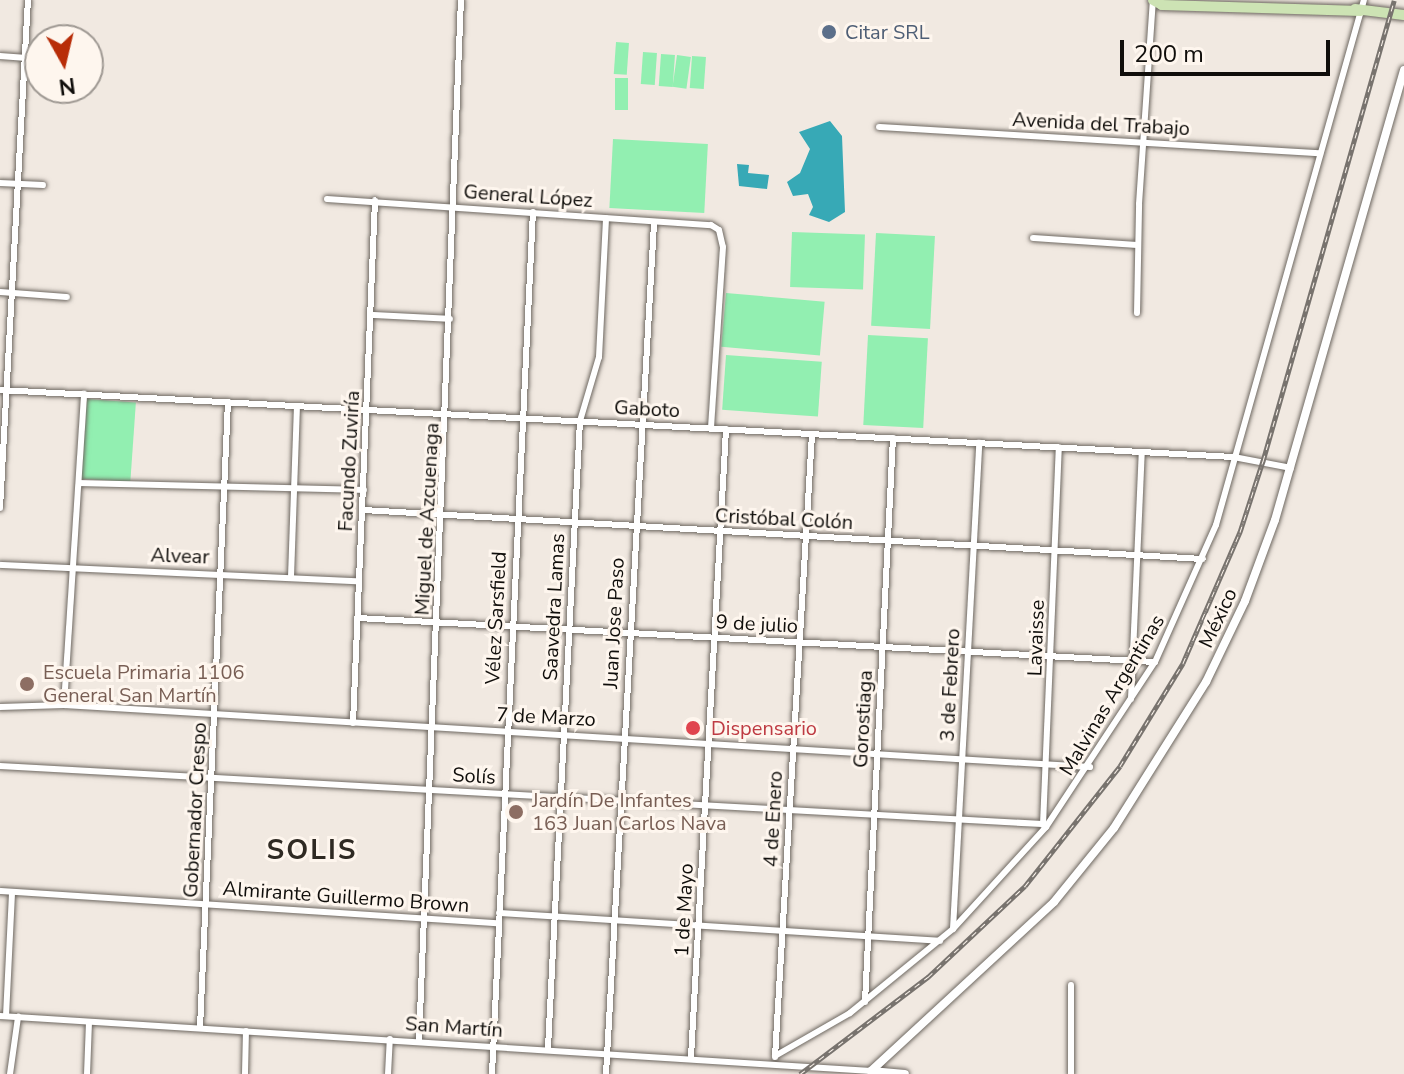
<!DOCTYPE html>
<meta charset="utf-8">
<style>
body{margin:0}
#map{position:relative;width:1404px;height:1074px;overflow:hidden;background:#f1e9e1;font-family:"Nunito Sans",sans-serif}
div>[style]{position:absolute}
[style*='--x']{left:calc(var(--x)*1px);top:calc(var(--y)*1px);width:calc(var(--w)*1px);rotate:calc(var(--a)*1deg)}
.green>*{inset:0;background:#92efb1;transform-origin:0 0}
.water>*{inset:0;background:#37a9b6}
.roads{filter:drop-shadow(0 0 2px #6e6861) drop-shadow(0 0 2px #6e6861)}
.minor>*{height:6px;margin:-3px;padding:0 3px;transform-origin:3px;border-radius:3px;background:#fff}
.tertiary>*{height:8px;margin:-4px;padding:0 4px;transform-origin:4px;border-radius:4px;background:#fff}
.primary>*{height:10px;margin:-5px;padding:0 5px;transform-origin:5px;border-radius:5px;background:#cde3b4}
.rail>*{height:5px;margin-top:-2.5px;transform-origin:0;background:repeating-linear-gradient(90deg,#fef6ee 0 6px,#78736e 0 12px);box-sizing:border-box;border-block:2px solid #78736e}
.dots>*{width:22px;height:22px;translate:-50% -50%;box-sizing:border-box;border:4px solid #fef6ee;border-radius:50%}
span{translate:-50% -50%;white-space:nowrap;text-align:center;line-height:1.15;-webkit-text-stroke:6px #fef6ee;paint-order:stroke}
.service-label{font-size:20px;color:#4e5e75}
.left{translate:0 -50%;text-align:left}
.street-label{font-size:20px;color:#100e0b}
.education-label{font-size:20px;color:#785e54}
.health-label{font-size:20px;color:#be3a42}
.district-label{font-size:28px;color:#2f2a23;font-weight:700;letter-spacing:2px}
.north{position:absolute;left:24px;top:24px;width:80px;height:80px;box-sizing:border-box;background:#fef6ee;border:2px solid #9f9993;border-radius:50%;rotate:172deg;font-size:22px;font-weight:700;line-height:32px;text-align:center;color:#100e0b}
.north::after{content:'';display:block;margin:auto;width:28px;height:36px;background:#b82d08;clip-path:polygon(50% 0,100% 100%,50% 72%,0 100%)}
.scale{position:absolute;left:1120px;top:40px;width:210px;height:36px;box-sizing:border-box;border:4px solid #100e0b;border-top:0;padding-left:10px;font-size:24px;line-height:28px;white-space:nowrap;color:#100e0b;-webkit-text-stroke:6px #fef6ee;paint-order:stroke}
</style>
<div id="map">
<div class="green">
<div style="left:616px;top:42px;width:13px;height:32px;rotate:4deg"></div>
<div style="left:643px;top:52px;width:14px;height:32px;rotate:4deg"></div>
<div style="left:661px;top:54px;width:14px;height:32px;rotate:4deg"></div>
<div style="left:677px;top:55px;width:14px;height:32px;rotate:8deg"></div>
<div style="left:692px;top:56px;width:14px;height:32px;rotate:4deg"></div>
<div style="left:615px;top:78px;width:13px;height:32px"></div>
<div style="left:613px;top:139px;width:95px;height:69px;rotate:3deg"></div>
<div style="left:792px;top:232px;width:73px;height:55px;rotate:2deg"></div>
<div style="left:876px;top:233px;width:59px;height:93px;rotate:3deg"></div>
<div style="left:726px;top:293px;width:99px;height:54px;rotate:5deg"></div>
<div style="left:868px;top:335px;width:60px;height:90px;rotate:3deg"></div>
<div style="left:726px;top:355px;width:96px;height:55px;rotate:4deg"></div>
<div style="left:87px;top:399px;width:49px;height:80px;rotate:4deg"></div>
</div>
<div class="water">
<div style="clip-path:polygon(830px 121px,842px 136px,845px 212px,829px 222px,809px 215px,813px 207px,808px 194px,793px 196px,787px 182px,800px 173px,810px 149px,799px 132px)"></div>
<div style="clip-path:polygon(737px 164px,749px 165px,748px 173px,769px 175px,767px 189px,739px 186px)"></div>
</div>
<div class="roads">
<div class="minor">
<div style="--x:0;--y:56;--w:40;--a:4.3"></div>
<div style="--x:879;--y:127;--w:442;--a:3.4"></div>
<div style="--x:0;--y:183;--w:43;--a:2.7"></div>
<div style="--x:327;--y:199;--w:385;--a:3.9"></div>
<div style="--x:711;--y:225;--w:9;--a:32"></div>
<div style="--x:719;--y:230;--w:17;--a:77"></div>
<div style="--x:723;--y:247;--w:181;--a:93.8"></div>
<div style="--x:1033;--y:238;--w:105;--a:3.8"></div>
<div style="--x:0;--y:292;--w:67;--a:4.3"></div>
<div style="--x:1137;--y:313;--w:109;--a:-88.9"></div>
<div style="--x:1139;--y:204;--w:204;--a:-86.1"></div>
<div style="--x:372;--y:315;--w:78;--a:2.9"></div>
<div style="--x:0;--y:390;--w:1236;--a:3.11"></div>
<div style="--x:1234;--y:457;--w:58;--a:10.9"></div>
<div style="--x:81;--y:483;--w:283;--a:1.4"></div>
<div style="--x:0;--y:508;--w:509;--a:-86.85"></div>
<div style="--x:363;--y:510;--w:841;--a:3.34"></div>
<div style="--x:0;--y:565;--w:359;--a:2.6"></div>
<div style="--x:291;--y:577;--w:171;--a:-88"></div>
<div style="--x:358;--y:618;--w:798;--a:3.16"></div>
<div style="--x:1131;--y:699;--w:247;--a:-87.5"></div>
<div style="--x:64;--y:705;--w:312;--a:-86.3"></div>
<div style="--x:0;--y:707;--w:64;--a:-1.8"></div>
<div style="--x:64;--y:705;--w:1028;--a:3.46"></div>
<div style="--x:353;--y:723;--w:523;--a:-87.59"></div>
<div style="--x:0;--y:766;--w:1044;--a:3.19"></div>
<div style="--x:1043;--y:825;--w:378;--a:-87.6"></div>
<div style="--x:0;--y:891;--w:499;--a:3.7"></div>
<div style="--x:499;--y:913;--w:442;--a:3.6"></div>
<div style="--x:953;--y:929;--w:487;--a:-86.9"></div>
<div style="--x:1071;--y:985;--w:89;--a:90"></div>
<div style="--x:865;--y:1002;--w:565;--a:-87.16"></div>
<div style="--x:0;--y:1016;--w:873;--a:3.61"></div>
<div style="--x:6;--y:1016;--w:124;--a:-87.2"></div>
<div style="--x:200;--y:1028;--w:627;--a:-87.44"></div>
<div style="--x:419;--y:1040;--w:1041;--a:-87.69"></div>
<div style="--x:548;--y:1048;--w:628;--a:-87.08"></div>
<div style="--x:580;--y:421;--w:67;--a:-73.5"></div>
<div style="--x:599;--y:357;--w:139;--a:-87.1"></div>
<div style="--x:775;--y:1056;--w:86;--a:-29.8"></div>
<div style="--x:850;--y:1013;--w:133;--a:-39.2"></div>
<div style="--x:953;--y:929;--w:138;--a:-47.6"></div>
<div style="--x:1046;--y:827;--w:198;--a:-56.6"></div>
<div style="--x:1155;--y:662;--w:150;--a:-66"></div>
<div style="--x:1216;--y:525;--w:545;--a:-74.26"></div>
<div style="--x:691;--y:1057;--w:629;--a:-86.81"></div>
<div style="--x:775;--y:1057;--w:624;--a:-86.6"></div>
<div style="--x:10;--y:1074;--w:58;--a:-82"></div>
<div style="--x:87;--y:1074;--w:52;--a:-87.8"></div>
<div style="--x:245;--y:1074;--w:43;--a:-88.7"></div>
<div style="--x:388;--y:1074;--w:35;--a:-87"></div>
<div style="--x:492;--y:1074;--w:863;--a:-87.28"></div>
<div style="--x:606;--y:1074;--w:852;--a:-86.77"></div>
</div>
<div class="tertiary">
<div style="--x:871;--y:1071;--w:249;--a:-42.7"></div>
<div style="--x:1054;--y:902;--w:95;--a:-51"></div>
<div style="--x:1114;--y:828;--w:173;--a:-57.8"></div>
<div style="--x:1206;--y:682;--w:90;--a:-64.3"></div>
<div style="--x:1245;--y:601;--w:86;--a:-69.7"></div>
<div style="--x:1275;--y:520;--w:468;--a:-74"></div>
<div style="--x:871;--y:1071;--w:34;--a:5"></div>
</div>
<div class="primary">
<div style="--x:1153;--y:0;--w:10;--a:29"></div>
<div style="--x:1162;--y:5;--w:199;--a:1.7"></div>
<div style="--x:1355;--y:9;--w:49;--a:7"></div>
</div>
</div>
<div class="rail">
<div style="--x:800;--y:1074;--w:161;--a:-37.2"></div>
<div style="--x:928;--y:977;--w:133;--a:-43.2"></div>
<div style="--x:1025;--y:886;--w:153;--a:-51.6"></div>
<div style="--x:1120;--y:766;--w:121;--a:-58.5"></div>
<div style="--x:1183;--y:663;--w:143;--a:-66.5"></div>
<div style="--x:1240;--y:532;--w:75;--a:-72.1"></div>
<div style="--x:1263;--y:461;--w:479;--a:-74.1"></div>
</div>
<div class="dots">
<div style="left:829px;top:32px;background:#5c6f8a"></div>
<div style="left:27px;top:684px;background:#8d6e63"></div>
<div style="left:693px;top:728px;background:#e0444e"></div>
<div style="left:516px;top:812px;background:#8d6e63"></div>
</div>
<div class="service-label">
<span class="left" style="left:845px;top:32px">Citar SRL</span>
</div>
<div class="street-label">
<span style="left:1101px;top:124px;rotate:3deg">Avenida del Trabajo</span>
<span style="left:528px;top:196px;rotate:4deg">General López</span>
<span style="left:647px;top:409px;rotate:3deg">Gaboto</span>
<span style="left:349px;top:461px;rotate:-87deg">Facundo Zuviría</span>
<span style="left:427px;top:519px;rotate:-87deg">Miguel de Azcuenaga</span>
<span style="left:784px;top:519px;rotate:3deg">Cristóbal Colón</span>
<span style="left:180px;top:556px;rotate:2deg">Alvear</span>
<span style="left:554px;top:607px;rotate:-87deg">Saavedra Lamas</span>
<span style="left:496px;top:618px;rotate:-87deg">Vélez Sarsfield</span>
<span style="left:1218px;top:618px;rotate:-65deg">México</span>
<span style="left:614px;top:623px;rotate:-87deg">Juan Jose Paso</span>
<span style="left:757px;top:624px;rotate:3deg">9 de julio</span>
<span style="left:1036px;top:638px;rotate:-88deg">Lavaisse</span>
<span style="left:950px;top:685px;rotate:-87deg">3 de Febrero</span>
<span style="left:1112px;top:695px;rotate:-59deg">Malvinas Argentinas</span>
<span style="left:546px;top:717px;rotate:3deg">7 de Marzo</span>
<span style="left:863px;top:719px;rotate:-87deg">Gorostiaga</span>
<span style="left:474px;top:776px;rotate:3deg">Solís</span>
<span style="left:195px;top:810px;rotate:-87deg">Gobernador Crespo</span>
<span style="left:773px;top:819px;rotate:-87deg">4 de Enero</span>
<span style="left:346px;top:897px;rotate:4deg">Almirante Guillermo Brown</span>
<span style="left:684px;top:910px;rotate:-87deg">1 de Mayo</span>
<span style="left:454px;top:1027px;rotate:4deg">San Martín</span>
</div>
<div class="education-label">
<span class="left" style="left:43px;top:684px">Escuela Primaria 1106<br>General San Martín</span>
<span class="left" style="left:532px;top:812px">Jardín De Infantes<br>163 Juan Carlos Nava</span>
</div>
<div class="health-label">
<span class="left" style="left:711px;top:728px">Dispensario</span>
</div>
<div class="district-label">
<span style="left:312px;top:850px">SOLIS</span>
</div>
<div class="north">N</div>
<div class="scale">200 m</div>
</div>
